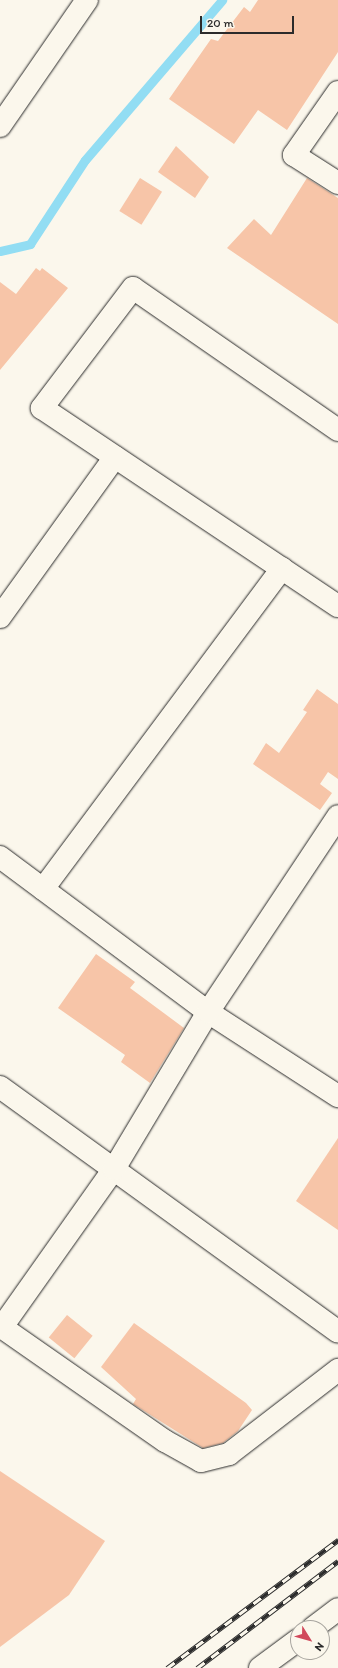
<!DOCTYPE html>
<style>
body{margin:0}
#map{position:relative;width:338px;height:1668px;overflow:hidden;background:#fbf7ec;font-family:Itim,sans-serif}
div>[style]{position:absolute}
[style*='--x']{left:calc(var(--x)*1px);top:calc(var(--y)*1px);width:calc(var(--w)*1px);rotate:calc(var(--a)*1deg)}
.stream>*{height:9px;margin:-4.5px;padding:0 4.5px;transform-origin:4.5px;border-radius:4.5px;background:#92ddf3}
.building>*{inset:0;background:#f7c5a8;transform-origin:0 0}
.roads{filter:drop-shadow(0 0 1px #2b2b2b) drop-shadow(0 0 1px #2b2b2b)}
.street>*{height:22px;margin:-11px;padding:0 11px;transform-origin:11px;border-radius:11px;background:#fbf7ec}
.secondary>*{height:22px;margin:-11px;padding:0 11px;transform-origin:11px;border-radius:11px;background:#fbf7ec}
.rail>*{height:4.5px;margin-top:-2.25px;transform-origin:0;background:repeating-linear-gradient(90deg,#fbf7ec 0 9px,#2b2b2b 0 18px);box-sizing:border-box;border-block:1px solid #2b2b2b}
span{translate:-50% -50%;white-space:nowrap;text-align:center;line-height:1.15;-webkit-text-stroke:3px #fbf7ec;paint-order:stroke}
.north{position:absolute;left:290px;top:1620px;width:40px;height:40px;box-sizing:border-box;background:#fbf7ec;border:1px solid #a8a59f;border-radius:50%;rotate:127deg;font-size:11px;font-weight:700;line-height:16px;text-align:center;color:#2b2b2b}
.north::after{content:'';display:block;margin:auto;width:14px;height:18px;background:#d1495b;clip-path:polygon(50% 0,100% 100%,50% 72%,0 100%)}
.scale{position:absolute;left:200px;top:16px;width:94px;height:18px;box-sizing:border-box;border:2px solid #2b2b2b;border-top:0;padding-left:5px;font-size:12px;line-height:14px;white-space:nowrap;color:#2b2b2b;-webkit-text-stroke:3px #fbf7ec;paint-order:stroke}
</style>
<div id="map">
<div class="stream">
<div style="--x:0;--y:251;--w:31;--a:-13"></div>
<div style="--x:30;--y:244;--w:100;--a:-56.8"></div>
<div style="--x:85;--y:160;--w:211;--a:-49.4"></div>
</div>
<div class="building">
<div style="clip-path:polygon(258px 0,338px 0,338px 52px,287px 130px,258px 110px,234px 144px,169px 99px,211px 39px,218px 41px,244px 7px,250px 12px)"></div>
<div style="clip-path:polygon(176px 146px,209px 177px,195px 198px,158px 172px)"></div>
<div style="left:140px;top:178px;width:26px;height:39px;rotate:32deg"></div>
<div style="clip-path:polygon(307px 178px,338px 198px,338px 324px,227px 248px,254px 219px,271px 235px)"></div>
<div style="clip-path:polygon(36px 268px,40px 271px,42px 268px,68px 288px,0 370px,0 282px,16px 294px)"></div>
<div style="clip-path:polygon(317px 689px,338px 704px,338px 779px,328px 772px,320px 784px,332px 793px,320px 810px,253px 764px,266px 743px,279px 753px,307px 712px,303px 710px)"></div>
<div style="clip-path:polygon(96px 954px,135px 982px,130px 988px,184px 1028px,150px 1083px,121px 1062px,125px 1055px,58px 1008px)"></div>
<div style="clip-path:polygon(338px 1138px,338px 1230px,296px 1201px)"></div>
<div style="left:67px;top:1315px;width:33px;height:29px;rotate:39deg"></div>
<div style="clip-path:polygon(134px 1323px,246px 1403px,252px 1410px,238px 1431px,223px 1443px,203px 1448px,133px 1404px,136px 1399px,101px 1367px)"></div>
<div style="clip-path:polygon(0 1471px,105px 1541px,69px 1595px,0 1647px)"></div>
</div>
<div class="roads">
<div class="street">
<div style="--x:338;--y:92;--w:77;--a:124.9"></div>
<div style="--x:294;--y:155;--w:52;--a:32.5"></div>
<div style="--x:0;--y:126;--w:153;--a:-55.4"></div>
<div style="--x:338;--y:430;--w:249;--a:-145.3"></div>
<div style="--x:133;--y:288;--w:151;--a:127.2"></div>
<div style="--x:42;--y:408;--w:356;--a:33.8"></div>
<div style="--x:0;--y:617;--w:197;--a:-54.3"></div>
<div style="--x:0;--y:857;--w:259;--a:36.7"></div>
<div style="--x:208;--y:1012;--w:155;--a:32.9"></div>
<div style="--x:43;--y:889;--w:400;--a:-53.3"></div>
<div style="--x:0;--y:1087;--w:417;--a:35.9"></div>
<div style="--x:0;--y:1326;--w:201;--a:34.9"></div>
<div style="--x:165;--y:1441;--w:41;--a:29.1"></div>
<div style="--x:201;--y:1461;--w:29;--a:-14"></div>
<div style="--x:229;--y:1454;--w:138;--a:-37.6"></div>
<div style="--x:2;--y:1327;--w:194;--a:-54.7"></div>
<div style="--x:114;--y:1169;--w:183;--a:-59.1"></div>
<div style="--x:208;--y:1012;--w:235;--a:-56.4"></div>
</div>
<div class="secondary">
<div style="--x:313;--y:1628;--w:31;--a:-37"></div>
<div style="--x:260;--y:1668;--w:47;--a:-36.4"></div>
</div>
</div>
<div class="rail">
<div style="--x:167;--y:1668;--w:214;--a:-36.8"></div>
<div style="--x:197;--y:1668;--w:177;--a:-37.2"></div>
</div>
<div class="north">N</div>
<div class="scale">20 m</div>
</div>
